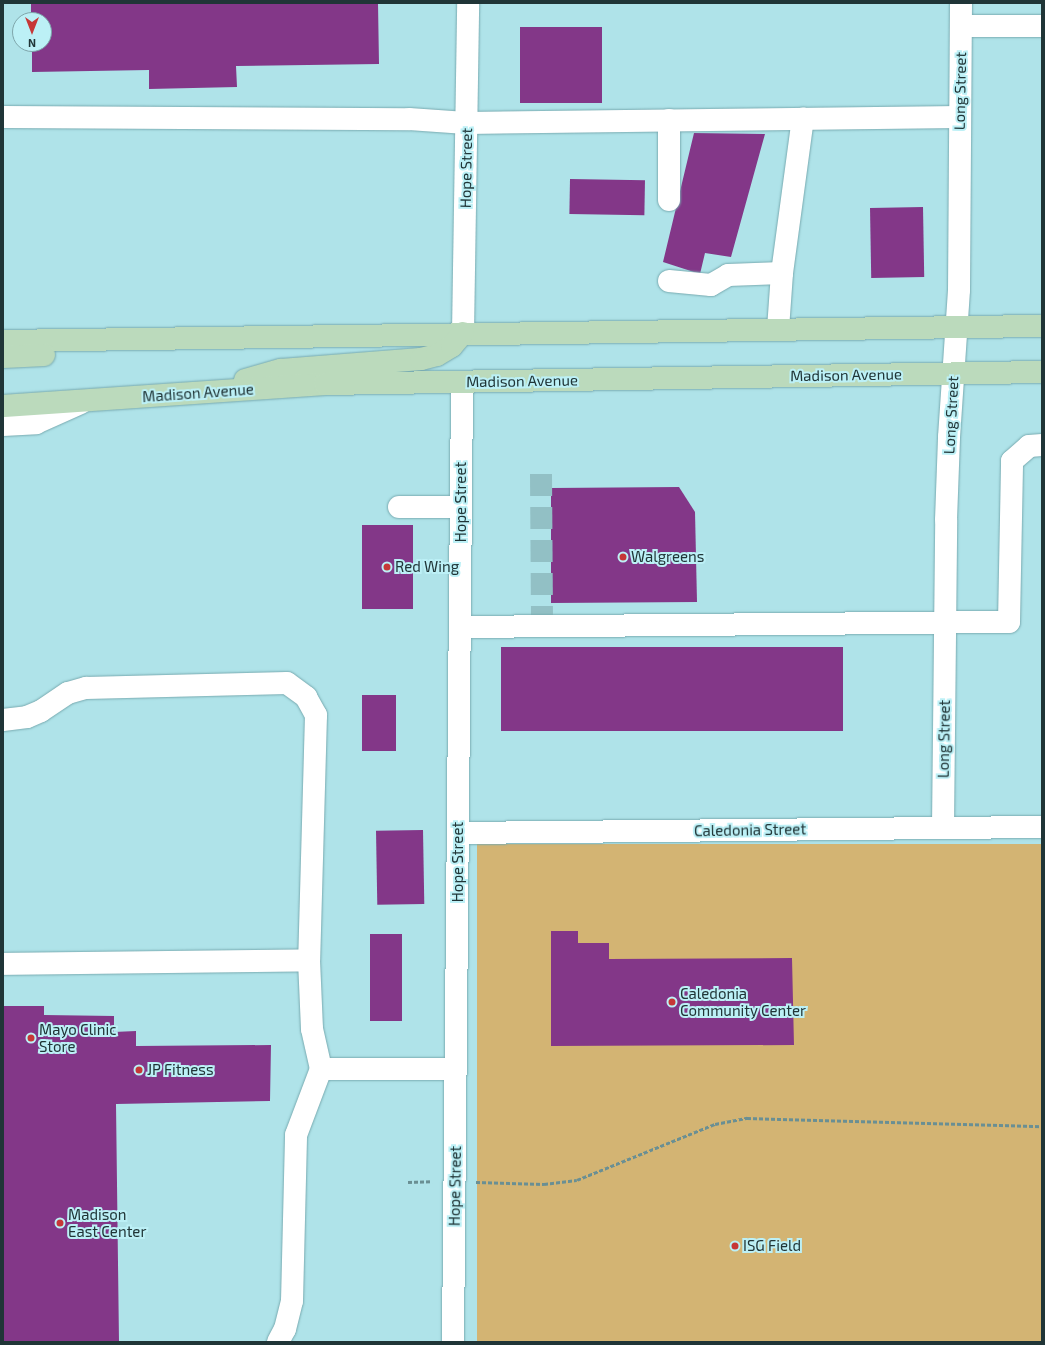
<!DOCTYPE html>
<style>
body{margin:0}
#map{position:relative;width:1045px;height:1345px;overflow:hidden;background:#afe3e9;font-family:"Exo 2",sans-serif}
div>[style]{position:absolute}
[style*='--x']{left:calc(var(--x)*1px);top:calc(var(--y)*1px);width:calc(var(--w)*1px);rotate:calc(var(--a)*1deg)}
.green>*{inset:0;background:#d3b473;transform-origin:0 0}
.building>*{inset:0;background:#833788;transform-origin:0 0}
.minor-tunnel>*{height:22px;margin-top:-11px;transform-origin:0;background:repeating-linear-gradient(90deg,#92c0c5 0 22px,transparent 0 33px)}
.path>*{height:2.5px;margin-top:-1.25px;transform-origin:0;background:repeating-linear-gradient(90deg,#6a8f93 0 4px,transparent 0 6px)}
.roads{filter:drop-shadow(0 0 1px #78aab0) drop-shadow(0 0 1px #78aab0)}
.minor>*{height:22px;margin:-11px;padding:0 11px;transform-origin:11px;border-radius:11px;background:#fff}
.major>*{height:22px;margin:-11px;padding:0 11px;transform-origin:11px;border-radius:11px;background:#bbdabc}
.dots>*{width:11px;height:11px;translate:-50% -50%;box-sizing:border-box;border:2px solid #bcf0f6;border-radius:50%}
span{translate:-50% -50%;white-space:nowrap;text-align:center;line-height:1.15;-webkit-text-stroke:4px #bcf0f6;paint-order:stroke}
.street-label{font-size:15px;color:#203537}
.poi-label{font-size:15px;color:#203537}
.left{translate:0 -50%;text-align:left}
.frame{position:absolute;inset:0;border:4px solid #203537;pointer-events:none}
.north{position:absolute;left:12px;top:12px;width:40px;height:40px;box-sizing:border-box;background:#bcf0f6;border:1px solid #7ea5aa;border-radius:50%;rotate:180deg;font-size:11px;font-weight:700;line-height:16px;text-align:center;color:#203537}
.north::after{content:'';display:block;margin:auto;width:14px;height:18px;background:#c63737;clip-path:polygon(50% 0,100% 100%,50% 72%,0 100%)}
</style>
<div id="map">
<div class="green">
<div style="left:1042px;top:844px;width:498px;height:565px;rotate:90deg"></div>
</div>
<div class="building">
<div style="clip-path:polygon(31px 3px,378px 3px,379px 64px,236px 66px,237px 87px,149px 89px,149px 70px,32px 72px,32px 44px,44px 44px,44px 20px,31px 20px)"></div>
<div style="left:520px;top:27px;width:82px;height:76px"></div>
<div style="clip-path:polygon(694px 133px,765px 134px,731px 257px,705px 253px,700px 274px,663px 262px)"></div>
<div style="left:570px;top:179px;width:75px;height:35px;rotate:1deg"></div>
<div style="left:923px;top:207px;width:70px;height:53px;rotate:89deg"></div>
<div style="clip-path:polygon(679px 487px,695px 512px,697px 602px,551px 603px,551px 488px)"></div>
<div style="left:362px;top:525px;width:51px;height:84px"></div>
<div style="left:843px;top:647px;width:84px;height:342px;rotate:90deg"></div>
<div style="left:362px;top:695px;width:34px;height:56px"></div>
<div style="left:423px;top:830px;width:74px;height:47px;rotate:89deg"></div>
<div style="clip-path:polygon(551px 931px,578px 931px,578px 943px,609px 943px,609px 959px,792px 958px,794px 1045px,551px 1046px)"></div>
<div style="left:370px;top:934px;width:32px;height:87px"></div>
<div style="clip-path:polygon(3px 1006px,44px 1006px,44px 1015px,114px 1016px,114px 1032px,136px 1031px,136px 1046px,271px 1045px,270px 1101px,116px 1104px,119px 1342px,3px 1342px)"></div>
</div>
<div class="minor-tunnel">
<div style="--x:541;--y:474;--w:152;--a:89.6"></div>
</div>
<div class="path">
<div style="--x:408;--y:1182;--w:24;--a:-2"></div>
<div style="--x:476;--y:1182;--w:68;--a:1.7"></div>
<div style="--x:544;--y:1184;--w:33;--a:-7"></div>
<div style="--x:577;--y:1180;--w:149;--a:-22.1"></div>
<div style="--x:715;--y:1124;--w:33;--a:-11"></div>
<div style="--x:747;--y:1118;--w:295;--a:1.6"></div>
</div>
<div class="roads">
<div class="minor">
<div style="--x:961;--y:26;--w:81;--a:0"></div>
<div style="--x:3;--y:117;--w:406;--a:0.3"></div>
<div style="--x:409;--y:119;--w:57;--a:4"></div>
<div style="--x:466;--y:123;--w:494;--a:-0.7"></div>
<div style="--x:669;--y:120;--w:80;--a:90"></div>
<div style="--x:669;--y:281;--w:42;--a:5.4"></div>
<div style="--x:711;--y:285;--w:20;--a:-30"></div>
<div style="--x:728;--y:275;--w:54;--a:-2.1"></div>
<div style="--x:778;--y:329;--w:56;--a:-85.9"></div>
<div style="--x:782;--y:273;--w:156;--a:-82.3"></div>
<div style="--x:463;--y:333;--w:330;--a:-89.1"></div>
<div style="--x:3;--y:425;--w:33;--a:-3"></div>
<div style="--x:36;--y:423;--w:49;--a:-24"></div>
<div style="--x:399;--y:507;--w:62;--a:0"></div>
<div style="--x:460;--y:627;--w:549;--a:-0.52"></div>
<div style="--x:1009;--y:622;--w:161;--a:-88.9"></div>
<div style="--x:1012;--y:461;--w:23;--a:-41"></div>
<div style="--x:1029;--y:446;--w:13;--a:-4"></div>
<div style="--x:3;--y:720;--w:24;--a:-7"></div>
<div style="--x:27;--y:717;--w:15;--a:-23"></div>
<div style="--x:41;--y:711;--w:32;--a:-34"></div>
<div style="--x:68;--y:693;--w:19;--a:-16"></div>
<div style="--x:86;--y:688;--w:201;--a:-1.4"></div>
<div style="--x:287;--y:683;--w:24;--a:36"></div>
<div style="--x:306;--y:697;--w:21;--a:61"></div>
<div style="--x:316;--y:715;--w:245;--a:91.6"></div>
<div style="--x:309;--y:960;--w:69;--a:87.5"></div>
<div style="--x:312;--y:1029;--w:41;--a:77.3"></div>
<div style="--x:321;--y:1069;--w:135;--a:0"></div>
<div style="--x:943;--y:827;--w:307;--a:-89.4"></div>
<div style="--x:946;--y:520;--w:83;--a:-87.9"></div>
<div style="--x:949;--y:437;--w:147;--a:-86.1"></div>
<div style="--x:959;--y:290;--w:287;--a:-89.6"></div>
<div style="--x:458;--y:833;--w:584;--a:-0.59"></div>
<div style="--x:3;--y:964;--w:306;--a:-0.7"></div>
<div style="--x:278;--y:1342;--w:15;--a:-62"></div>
<div style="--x:285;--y:1329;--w:29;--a:-76"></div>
<div style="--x:292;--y:1301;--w:166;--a:-88.6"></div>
<div style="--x:296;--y:1135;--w:71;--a:-69.3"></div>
<div style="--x:453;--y:1342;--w:959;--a:-89.46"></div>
</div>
<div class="major">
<div style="--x:3;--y:341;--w:1039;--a:-0.83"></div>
<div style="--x:3;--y:357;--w:41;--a:-2.8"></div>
<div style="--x:245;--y:380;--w:37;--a:-16"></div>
<div style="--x:281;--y:370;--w:140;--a:-4.5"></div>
<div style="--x:421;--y:359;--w:16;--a:-14"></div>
<div style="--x:437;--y:355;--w:17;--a:-31"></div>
<div style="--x:452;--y:346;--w:17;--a:-50"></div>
<div style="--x:3;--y:406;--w:323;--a:-3.9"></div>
<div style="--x:325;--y:384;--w:717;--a:-0.96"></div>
</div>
</div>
<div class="dots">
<div style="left:623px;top:557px;background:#c63737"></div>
<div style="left:387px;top:567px;background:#c63737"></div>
<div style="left:672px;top:1002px;background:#c63737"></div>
<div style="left:31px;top:1038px;background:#c63737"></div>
<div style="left:139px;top:1070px;background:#c63737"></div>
<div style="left:60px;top:1223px;background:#c63737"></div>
<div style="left:735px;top:1246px;background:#c63737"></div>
</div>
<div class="street-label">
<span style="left:960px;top:91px;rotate:-89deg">Long Street</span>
<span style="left:466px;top:168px;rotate:-89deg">Hope Street</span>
<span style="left:846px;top:375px;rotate:-1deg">Madison Avenue</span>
<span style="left:522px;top:381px;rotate:-1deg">Madison Avenue</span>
<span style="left:198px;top:393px;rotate:-4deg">Madison Avenue</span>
<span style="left:951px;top:415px;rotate:-87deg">Long Street</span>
<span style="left:461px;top:502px;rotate:-90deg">Hope Street</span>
<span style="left:944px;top:739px;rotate:-89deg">Long Street</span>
<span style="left:750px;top:830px;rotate:-1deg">Caledonia Street</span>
<span style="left:458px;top:862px;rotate:-90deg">Hope Street</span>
<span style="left:455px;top:1186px;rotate:-89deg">Hope Street</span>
</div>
<div class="poi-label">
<span class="left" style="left:631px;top:557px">Walgreens</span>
<span class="left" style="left:395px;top:567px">Red Wing</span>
<span class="left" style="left:680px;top:1002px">Caledonia<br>Community Center</span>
<span class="left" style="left:39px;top:1038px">Mayo Clinic<br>Store</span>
<span class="left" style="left:147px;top:1070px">JP Fitness</span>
<span class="left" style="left:68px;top:1223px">Madison<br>East Center</span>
<span class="left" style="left:743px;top:1246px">ISG Field</span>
</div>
<div class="frame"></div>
<div class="north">N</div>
</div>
